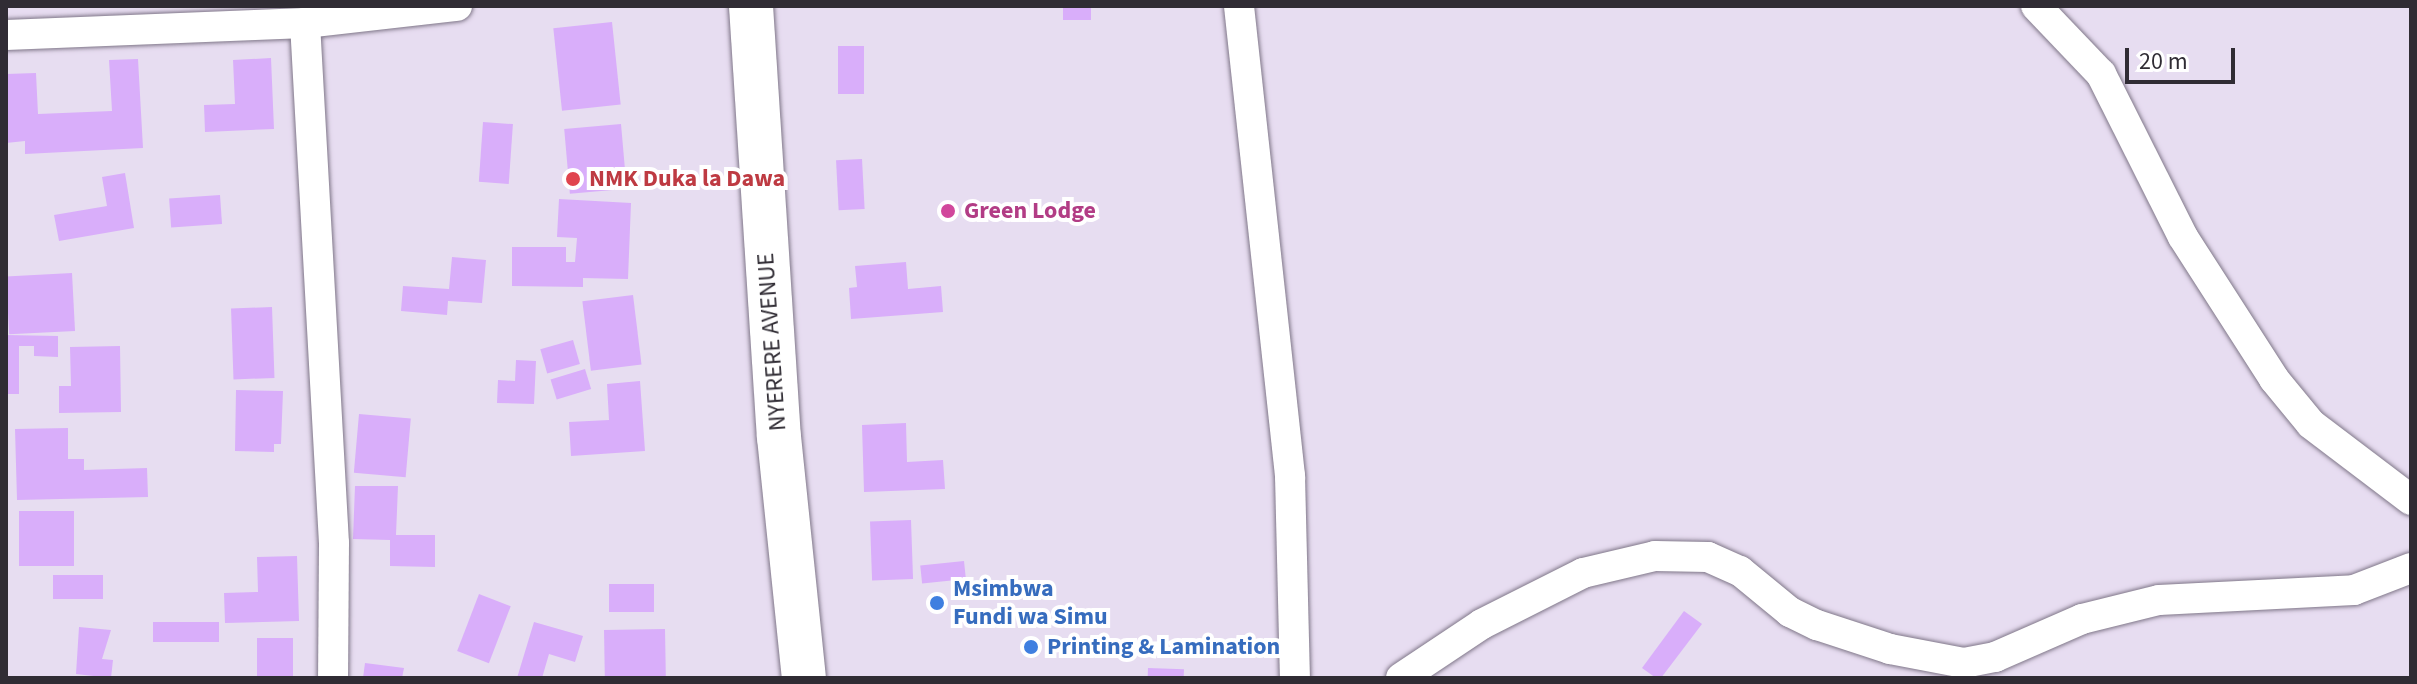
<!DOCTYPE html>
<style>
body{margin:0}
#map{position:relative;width:2417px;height:684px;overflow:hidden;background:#e7ddf1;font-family:"Source Sans 3",sans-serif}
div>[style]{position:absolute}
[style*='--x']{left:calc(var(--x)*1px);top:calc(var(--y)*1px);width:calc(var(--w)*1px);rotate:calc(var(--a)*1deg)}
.building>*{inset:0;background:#d9aefa;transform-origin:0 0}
.roads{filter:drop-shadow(0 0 2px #807789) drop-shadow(0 0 2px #807789)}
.street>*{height:30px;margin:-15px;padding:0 15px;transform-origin:15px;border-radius:15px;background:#fff}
.primary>*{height:44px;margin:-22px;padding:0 22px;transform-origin:22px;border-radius:22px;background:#fff}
.dots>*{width:22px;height:22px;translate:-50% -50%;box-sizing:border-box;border:4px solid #fff;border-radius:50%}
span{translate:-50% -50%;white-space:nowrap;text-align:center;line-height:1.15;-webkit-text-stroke:8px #fff;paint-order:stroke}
.health-label{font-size:24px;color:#be3a42;font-weight:700}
.left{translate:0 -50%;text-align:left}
.hotel-label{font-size:24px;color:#b23c85;font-weight:700}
.street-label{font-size:24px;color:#302c34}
.shop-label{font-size:24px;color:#366cbe;font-weight:700}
.frame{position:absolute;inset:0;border:8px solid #302c34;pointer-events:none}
.scale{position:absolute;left:2125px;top:48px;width:110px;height:36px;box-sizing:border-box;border:4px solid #302c34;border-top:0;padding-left:10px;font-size:24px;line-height:28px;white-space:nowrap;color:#302c34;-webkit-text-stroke:6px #fff;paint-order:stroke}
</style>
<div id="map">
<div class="building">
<div style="left:1063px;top:6px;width:28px;height:14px"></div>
<div style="left:612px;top:22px;width:83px;height:59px;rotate:84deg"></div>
<div style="left:838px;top:46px;width:26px;height:48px"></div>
<div style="clip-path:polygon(271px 58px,274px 129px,205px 132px,204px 105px,235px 104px,233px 60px)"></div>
<div style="clip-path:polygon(138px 59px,143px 148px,25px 154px,25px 141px,6px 143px,6px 74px,36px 73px,38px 114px,112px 111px,109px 60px)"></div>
<div style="left:483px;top:122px;width:30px;height:60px;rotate:4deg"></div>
<div style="left:621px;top:124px;width:65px;height:57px;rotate:85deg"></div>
<div style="left:862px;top:159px;width:50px;height:26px;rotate:87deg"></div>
<div style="clip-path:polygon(125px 173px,134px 228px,59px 241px,54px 215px,107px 206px,102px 177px)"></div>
<div style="left:220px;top:195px;width:29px;height:51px;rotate:86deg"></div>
<div style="clip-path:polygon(559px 199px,631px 203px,628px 279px,583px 278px,583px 287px,512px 286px,512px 247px,566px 247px,566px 262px,575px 262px,577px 238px,557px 237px)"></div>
<div style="clip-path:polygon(452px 257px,486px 260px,482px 303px,448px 301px,447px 315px,401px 311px,403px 286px,449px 289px)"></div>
<div style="clip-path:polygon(906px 262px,908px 289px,941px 286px,943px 312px,851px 319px,849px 288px,857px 287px,855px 266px)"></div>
<div style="left:72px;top:273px;width:58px;height:66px;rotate:87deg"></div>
<div style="left:633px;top:295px;width:70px;height:51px;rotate:83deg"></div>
<div style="left:272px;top:307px;width:71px;height:41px;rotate:88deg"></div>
<div style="clip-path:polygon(6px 335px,58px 336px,58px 357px,34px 356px,34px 346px,19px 346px,19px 394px,6px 394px)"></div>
<div style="left:573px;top:340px;width:25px;height:34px;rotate:74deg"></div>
<div style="clip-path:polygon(120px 346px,121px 412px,59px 413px,59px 386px,71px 386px,70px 347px)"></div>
<div style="clip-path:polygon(516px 360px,536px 361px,534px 404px,497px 403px,498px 380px,515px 381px)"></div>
<div style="left:585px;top:369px;width:21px;height:36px;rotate:73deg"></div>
<div style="clip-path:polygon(640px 381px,645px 451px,571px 456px,569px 422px,609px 420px,607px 384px)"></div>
<div style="clip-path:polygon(236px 390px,283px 391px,281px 444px,274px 444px,274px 452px,235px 451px)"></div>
<div style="left:359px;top:414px;width:52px;height:59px;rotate:5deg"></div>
<div style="clip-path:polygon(906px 423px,907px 462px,943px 460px,945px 489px,864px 492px,862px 425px)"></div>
<div style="clip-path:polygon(68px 428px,68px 459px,84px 459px,84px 470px,147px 468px,148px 497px,17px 500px,15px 429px)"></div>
<div style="clip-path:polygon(355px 486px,398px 486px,396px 535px,435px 535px,435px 567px,390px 566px,390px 540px,353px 539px)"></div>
<div style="left:19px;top:511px;width:55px;height:55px"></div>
<div style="left:911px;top:520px;width:59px;height:41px;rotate:88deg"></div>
<div style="clip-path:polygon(297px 556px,299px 621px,225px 623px,224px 593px,258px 592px,257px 557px)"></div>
<div style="left:964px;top:561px;width:18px;height:44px;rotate:84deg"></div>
<div style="left:53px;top:575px;width:50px;height:24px"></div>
<div style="left:609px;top:584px;width:45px;height:28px"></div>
<div style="left:479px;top:594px;width:34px;height:61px;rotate:21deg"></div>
<div style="clip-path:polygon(1684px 611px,1702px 624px,1661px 678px,1656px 678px,1642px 668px)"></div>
<div style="left:153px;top:622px;width:66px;height:20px"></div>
<div style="clip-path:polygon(534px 622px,583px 636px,575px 662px,549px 654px,542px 678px,517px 678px)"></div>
<div style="clip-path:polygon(79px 627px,111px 630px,102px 659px,113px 660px,111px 678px,76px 674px)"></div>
<div style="left:665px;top:629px;width:49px;height:61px;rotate:89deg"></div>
<div style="left:257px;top:638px;width:36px;height:40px"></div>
<div style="clip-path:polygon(365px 663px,404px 668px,402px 678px,363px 678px)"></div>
<div style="left:1148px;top:668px;width:36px;height:10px;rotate:2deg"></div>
</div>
<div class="roads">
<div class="street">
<div style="--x:1239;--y:6;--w:473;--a:83.8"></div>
<div style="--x:1290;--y:476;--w:202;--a:88.6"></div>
<div style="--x:2036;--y:6;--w:94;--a:46.3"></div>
<div style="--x:2101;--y:74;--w:182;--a:63.3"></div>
<div style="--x:2183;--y:237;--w:169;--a:57.3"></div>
<div style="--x:2274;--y:379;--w:58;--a:50.6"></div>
<div style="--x:2311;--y:424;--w:126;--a:37.2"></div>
<div style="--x:305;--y:23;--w:521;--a:86.81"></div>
<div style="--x:334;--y:543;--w:135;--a:90.4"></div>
<div style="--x:6;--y:35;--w:299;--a:-2.3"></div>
<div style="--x:305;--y:23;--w:153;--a:-6.4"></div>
<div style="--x:1401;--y:678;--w:97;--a:-33.7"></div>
<div style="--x:1482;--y:624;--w:113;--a:-26.8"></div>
<div style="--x:1583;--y:573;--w:74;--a:-13.3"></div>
<div style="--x:1655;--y:556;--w:53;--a:1.1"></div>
<div style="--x:1708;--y:557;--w:35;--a:24"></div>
<div style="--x:1740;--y:571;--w:65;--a:39.4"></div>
<div style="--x:1790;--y:612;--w:30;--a:26"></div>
<div style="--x:1817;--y:625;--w:77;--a:18.2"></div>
<div style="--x:1890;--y:649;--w:75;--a:10.7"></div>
<div style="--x:1964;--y:663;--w:32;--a:-11"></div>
<div style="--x:1995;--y:657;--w:95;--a:-23.6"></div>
<div style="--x:2082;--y:619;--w:79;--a:-13.9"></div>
<div style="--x:2159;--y:600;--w:195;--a:-2.9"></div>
<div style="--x:2354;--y:590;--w:61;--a:-21.1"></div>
</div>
<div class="primary">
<div style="--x:751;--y:6;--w:432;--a:86.3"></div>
<div style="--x:779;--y:437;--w:242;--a:84.1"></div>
</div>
</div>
<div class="dots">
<div style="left:573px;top:179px;background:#e0444e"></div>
<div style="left:948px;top:211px;background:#d1479c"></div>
<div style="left:937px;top:603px;background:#3f7fe0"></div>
<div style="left:1031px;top:647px;background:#3f7fe0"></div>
</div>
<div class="health-label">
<span class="left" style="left:589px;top:179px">NMK Duka la Dawa</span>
</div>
<div class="hotel-label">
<span class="left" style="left:964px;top:211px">Green Lodge</span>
</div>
<div class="street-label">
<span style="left:772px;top:342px;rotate:-94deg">NYERERE AVENUE</span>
</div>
<div class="shop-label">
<span class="left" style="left:953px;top:603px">Msimbwa<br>Fundi wa Simu</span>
<span class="left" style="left:1047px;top:647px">Printing &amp; Lamination</span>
</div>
<div class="frame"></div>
<div class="scale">20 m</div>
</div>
